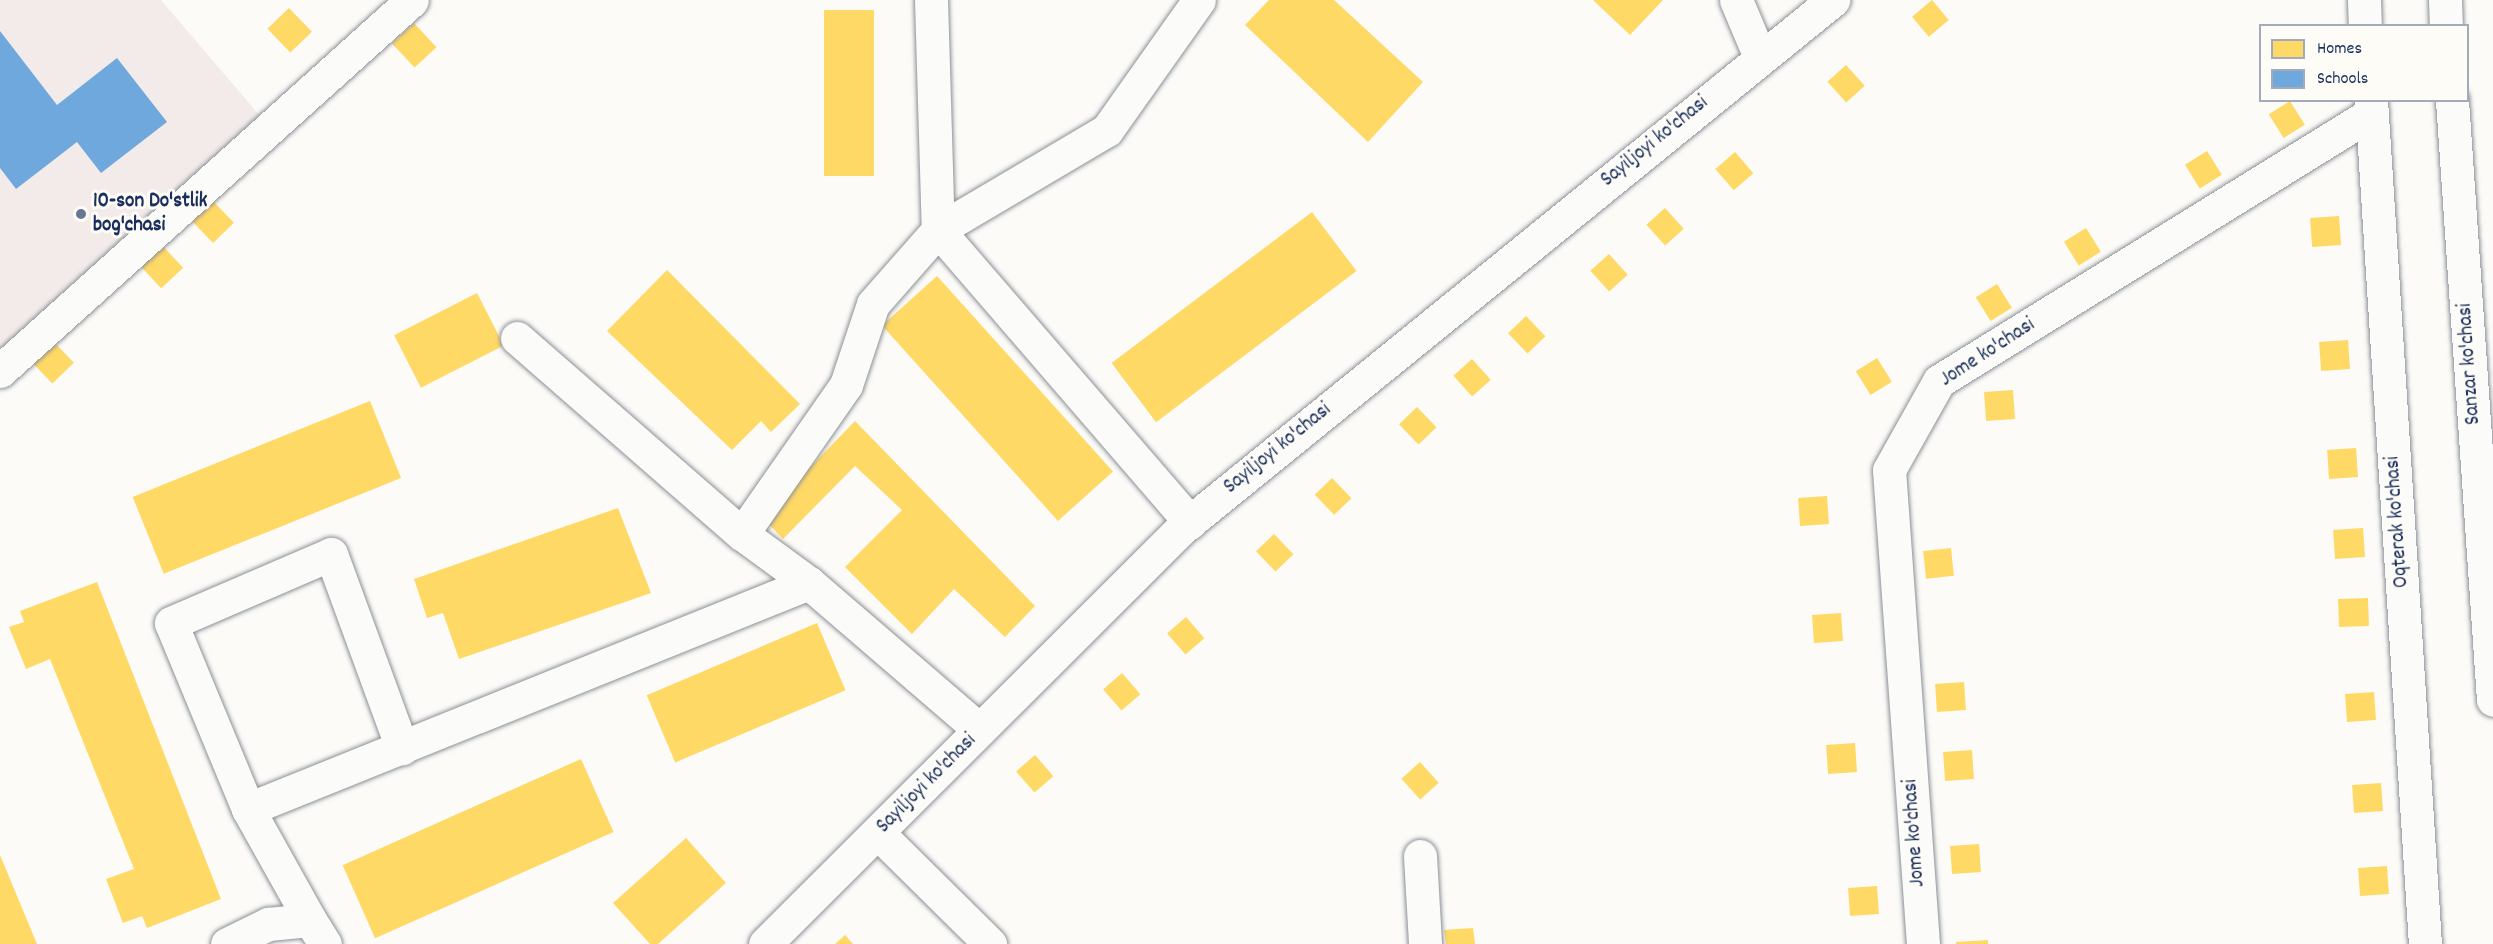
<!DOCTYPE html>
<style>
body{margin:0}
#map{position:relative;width:2493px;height:944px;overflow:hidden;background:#fcfbf8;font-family:Dekko,sans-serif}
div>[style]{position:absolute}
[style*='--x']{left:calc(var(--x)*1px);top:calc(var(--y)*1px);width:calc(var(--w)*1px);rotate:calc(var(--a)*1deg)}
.built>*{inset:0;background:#f2ebe9}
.homes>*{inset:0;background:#ffd966;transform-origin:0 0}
.schools>*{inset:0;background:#6fa8dc}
.roads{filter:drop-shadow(0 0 2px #8c9097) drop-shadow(0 0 2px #8c9097)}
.minor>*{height:33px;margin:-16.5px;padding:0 16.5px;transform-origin:16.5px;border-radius:16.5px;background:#fbfbf9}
.major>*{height:33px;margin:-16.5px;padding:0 16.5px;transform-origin:16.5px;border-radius:16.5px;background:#fbfbf9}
.dots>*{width:16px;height:16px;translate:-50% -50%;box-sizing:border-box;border:3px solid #fdfcf7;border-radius:50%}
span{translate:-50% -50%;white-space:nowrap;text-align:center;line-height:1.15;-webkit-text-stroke:6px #fdfcf7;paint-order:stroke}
.street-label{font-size:21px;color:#1b2f5e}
.poi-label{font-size:21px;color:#1b2f5e;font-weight:700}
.left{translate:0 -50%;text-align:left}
.legend{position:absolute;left:2259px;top:24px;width:210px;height:78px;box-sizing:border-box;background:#fdfcf7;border:2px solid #a3aaba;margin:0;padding:8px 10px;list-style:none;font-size:18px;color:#1b2f5e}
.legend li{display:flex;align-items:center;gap:12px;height:30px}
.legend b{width:30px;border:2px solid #a3aaba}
</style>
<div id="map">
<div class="built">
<div style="clip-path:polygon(0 0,161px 0,266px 123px,0 356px)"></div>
</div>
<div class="homes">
<div style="clip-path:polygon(1269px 0,1334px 0,1423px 82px,1368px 142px,1245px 25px)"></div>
<div style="clip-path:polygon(1593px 0,1663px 0,1630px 35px)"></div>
<div style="left:1932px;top:0;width:26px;height:26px;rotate:50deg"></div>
<div style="left:289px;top:8px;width:33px;height:30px;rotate:46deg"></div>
<div style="left:824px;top:10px;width:50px;height:166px"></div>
<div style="left:414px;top:23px;width:33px;height:30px;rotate:47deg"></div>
<div style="left:1846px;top:65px;width:28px;height:25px;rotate:48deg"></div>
<div style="left:2290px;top:101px;width:28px;height:25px;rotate:58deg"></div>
<div style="left:2207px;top:151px;width:28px;height:26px;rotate:58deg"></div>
<div style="left:1735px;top:152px;width:28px;height:26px;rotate:49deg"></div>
<div style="left:211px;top:199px;width:33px;height:29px;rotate:46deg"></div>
<div style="left:1665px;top:208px;width:28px;height:25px;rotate:48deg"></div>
<div style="left:1312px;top:212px;width:74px;height:251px;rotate:53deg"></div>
<div style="left:2339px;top:216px;width:29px;height:29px;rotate:86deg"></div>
<div style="left:2086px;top:228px;width:28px;height:26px;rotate:58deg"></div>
<div style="left:160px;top:243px;width:34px;height:30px;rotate:47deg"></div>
<div style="left:1609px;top:254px;width:28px;height:25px;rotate:48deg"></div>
<div style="clip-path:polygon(667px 270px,800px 404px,771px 432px,761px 421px,732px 450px,607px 331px)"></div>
<div style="left:937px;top:276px;width:263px;height:74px;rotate:48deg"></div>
<div style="left:1997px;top:284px;width:28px;height:25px;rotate:58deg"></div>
<div style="left:477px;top:293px;width:59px;height:93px;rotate:63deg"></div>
<div style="left:1526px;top:316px;width:28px;height:25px;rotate:46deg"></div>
<div style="left:51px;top:339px;width:33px;height:30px;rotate:46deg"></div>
<div style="left:2348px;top:340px;width:29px;height:29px;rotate:86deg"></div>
<div style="left:1877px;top:358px;width:28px;height:25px;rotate:58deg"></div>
<div style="left:1472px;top:359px;width:28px;height:25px;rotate:48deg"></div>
<div style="left:2013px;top:390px;width:29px;height:29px;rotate:86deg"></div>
<div style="left:370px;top:401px;width:83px;height:256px;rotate:68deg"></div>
<div style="left:1417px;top:407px;width:28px;height:25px;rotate:46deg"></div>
<div style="clip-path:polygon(855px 421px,1035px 606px,1005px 637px,954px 589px,912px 634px,845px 567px,902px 510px,855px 466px,783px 539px,762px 517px)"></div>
<div style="left:2356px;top:448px;width:29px;height:29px;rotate:86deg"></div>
<div style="left:1332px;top:478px;width:28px;height:24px;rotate:46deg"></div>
<div style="left:1827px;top:496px;width:28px;height:29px;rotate:86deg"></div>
<div style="clip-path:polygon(618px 508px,651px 593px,459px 659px,443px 613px,427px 618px,414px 579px)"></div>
<div style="left:2363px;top:528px;width:29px;height:30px;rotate:86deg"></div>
<div style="left:1274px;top:534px;width:28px;height:25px;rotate:46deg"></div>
<div style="left:1951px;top:548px;width:28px;height:28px;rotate:84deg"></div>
<div style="clip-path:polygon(97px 582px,221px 899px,147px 928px,142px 916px,123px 923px,106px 879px,134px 869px,50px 659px,26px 669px,9px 627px,24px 622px,20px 611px)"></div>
<div style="left:2368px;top:598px;width:28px;height:30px;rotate:88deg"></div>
<div style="left:1841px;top:613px;width:28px;height:29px;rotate:86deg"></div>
<div style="left:1186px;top:617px;width:28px;height:25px;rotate:49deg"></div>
<div style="left:817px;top:623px;width:73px;height:185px;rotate:67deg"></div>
<div style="left:1122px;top:673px;width:28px;height:25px;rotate:49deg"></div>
<div style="left:1964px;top:682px;width:28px;height:29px;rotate:86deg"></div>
<div style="left:2374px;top:692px;width:28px;height:29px;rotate:86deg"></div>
<div style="left:1855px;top:743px;width:29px;height:29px;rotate:86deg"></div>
<div style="left:1972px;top:750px;width:29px;height:29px;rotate:86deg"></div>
<div style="left:1035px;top:755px;width:28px;height:25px;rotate:49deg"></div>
<div style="left:581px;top:759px;width:80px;height:261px;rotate:66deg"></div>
<div style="left:1420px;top:762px;width:28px;height:25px;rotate:48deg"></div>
<div style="left:2381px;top:783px;width:28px;height:29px;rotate:86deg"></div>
<div style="clip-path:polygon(686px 838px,726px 883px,658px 944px,650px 944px,613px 903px)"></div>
<div style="left:1979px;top:844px;width:28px;height:29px;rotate:86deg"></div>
<div style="clip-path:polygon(0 855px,37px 944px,0 944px)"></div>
<div style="left:2387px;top:866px;width:28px;height:29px;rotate:86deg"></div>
<div style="left:1877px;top:886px;width:28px;height:29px;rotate:86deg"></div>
<div style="clip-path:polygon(1473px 928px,1475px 944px,1446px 944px,1444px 930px)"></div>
<div style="clip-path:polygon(845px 935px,853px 944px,835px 944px)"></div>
<div style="clip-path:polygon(1988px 940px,1988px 944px,1956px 944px,1956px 942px)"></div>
</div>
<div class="schools">
<div style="clip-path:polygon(0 31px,57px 105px,117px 58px,167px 122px,101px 173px,77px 142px,16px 189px,0 168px)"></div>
</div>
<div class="roads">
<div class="minor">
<div style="--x:931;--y:0;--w:230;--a:88.3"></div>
<div style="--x:938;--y:230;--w:386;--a:49.2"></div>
<div style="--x:1736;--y:0;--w:62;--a:67.2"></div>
<div style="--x:2364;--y:0;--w:26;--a:88"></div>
<div style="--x:2445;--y:0;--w:26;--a:88"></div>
<div style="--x:2371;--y:100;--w:846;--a:86.34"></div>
<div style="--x:2452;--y:100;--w:601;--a:86.09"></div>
<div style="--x:517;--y:338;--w:298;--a:41.1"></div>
<div style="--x:742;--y:534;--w:83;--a:36.2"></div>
<div style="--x:809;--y:583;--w:225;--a:40.7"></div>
<div style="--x:0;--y:371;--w:554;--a:-42"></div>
<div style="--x:742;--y:534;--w:182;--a:-55.1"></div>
<div style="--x:846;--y:385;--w:85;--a:-71.6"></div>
<div style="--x:873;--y:304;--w:98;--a:-48.7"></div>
<div style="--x:938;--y:230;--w:196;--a:-30.6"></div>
<div style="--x:1107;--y:130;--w:159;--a:-54.7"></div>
<div style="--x:248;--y:809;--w:605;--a:-21.94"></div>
<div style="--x:878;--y:833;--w:158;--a:44.7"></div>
<div style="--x:1420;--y:856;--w:88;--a:86.7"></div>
<div style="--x:310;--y:920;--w:127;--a:-119.2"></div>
<div style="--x:248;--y:809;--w:201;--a:-112.5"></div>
<div style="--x:171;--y:623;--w:174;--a:-23.3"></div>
<div style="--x:331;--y:554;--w:207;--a:69.9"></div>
<div style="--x:227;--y:944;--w:46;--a:-26"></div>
<div style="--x:268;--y:924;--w:42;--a:-5.4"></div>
<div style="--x:310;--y:920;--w:28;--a:58"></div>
<div style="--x:1923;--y:944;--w:475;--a:-94.1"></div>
<div style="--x:1889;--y:470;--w:102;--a:-60.7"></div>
<div style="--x:1939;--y:381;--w:509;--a:-31.75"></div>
</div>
<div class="major">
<div style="--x:765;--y:944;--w:588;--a:-44.93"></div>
<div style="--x:1181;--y:529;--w:840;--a:-39.05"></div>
</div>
</div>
<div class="dots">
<div style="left:81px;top:214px;background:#6a7694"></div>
</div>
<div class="street-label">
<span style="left:1655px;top:142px;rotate:-39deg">Sayiljoyi ko'chasi</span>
<span style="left:1988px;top:353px;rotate:-33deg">Jome ko'chasi</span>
<span style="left:2470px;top:364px;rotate:-94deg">Sanzar ko'chasi</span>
<span style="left:1278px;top:449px;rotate:-39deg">Sayiljoyi ko'chasi</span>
<span style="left:2398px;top:522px;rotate:-94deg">Oqterak ko'chasi</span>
<span style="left:927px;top:784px;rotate:-45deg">Sayiljoyi ko'chasi</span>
<span style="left:1915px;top:833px;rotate:-94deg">Jome ko'chasi</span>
</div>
<div class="poi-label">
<span class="left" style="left:93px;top:214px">10-son Do'stlik<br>bog'chasi</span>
</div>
<ul class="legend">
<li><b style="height:16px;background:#ffd966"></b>Homes</li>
<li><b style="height:16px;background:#6fa8dc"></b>Schools</li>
</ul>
</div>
